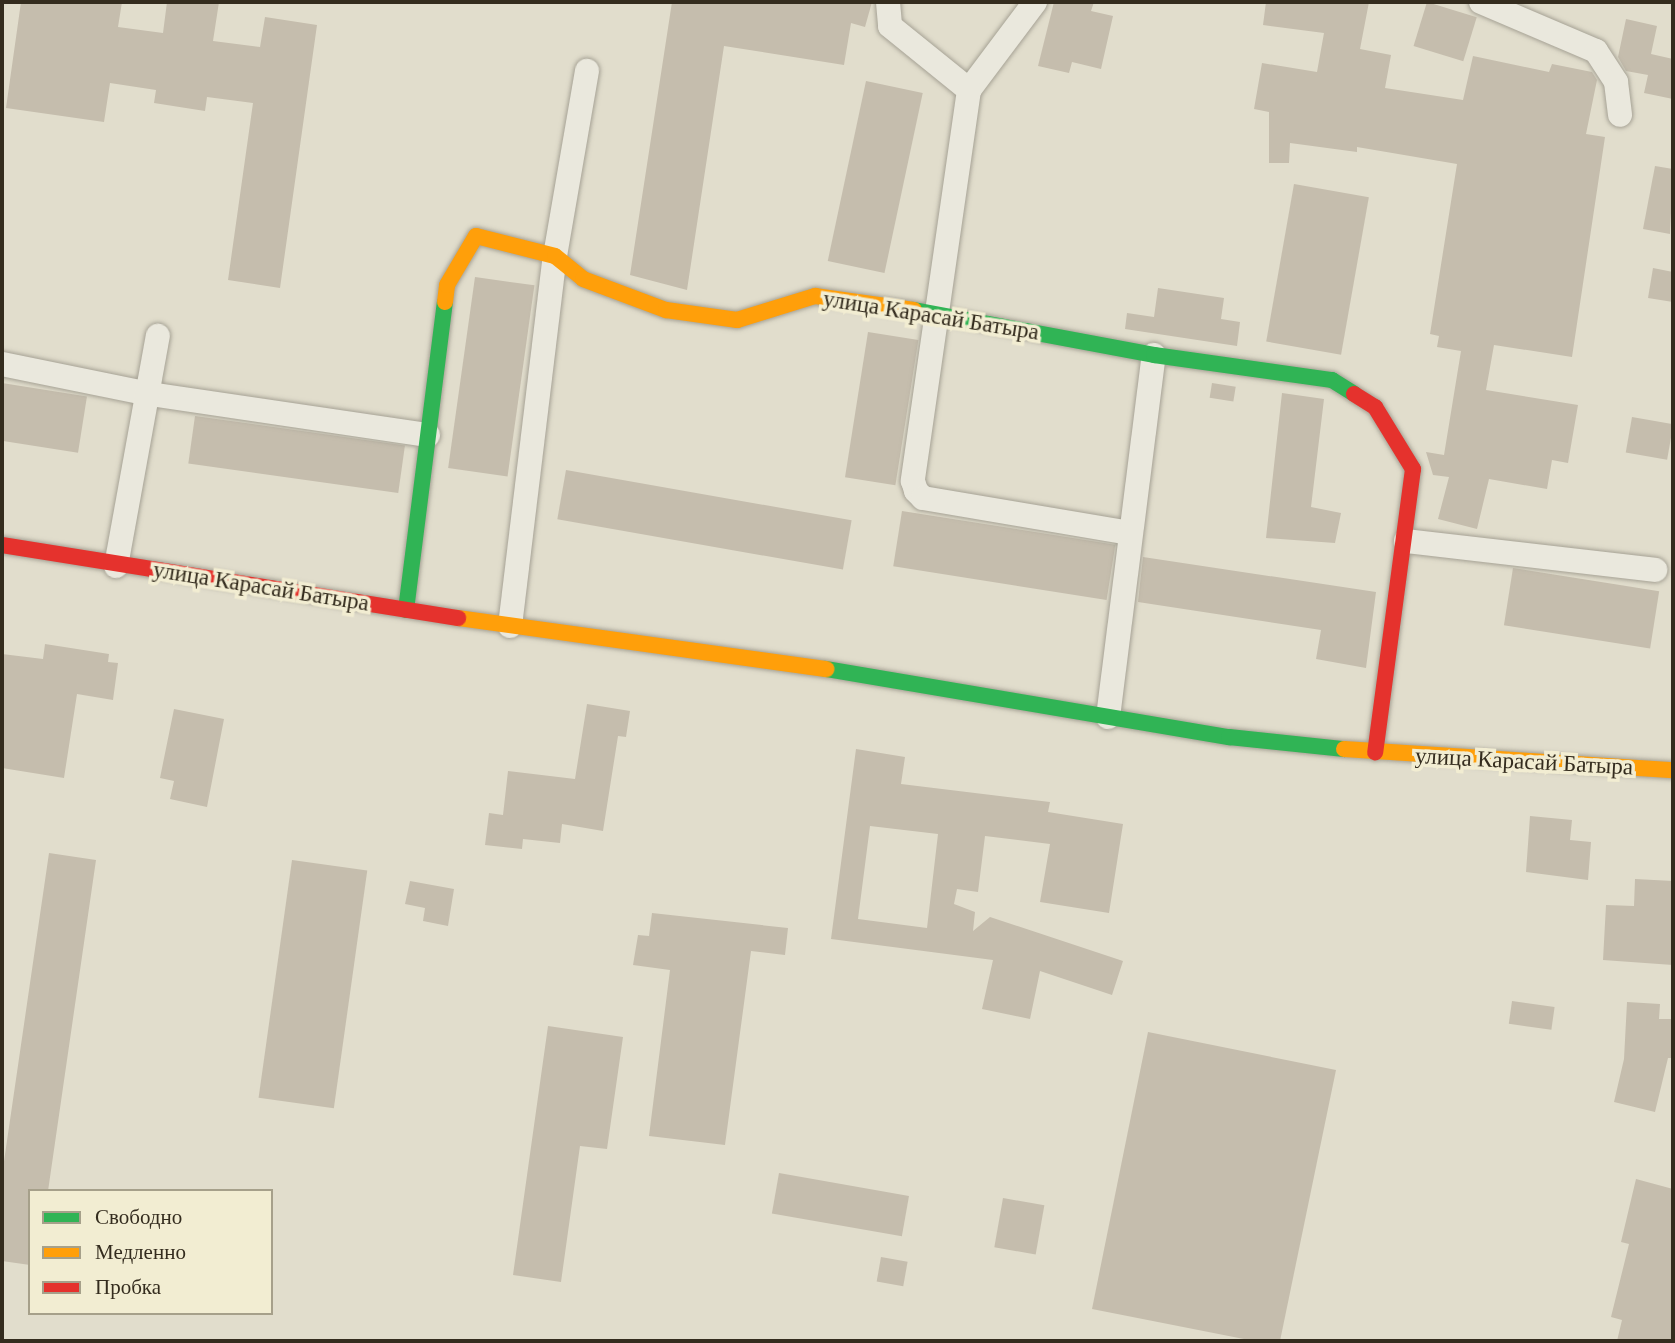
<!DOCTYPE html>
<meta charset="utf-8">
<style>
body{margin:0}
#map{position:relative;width:1675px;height:1343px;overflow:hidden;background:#e1ddcc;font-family:Georgia,serif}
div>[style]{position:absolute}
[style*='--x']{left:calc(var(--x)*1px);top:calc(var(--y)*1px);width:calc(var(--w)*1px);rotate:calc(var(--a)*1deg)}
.building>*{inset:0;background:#c5bdad;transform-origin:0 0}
.roads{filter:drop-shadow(0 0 2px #a6a295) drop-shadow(0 0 2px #a6a295)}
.street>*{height:24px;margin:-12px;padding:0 12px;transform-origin:12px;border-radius:12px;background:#eae8dd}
.fast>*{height:16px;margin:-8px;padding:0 8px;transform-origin:8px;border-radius:8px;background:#30b455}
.slow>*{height:16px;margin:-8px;padding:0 8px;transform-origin:8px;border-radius:8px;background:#ff9f0a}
.jam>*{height:16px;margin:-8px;padding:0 8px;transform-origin:8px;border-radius:8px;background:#e5322d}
span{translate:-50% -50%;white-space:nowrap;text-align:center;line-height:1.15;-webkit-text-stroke:7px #f2edd2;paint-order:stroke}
.street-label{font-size:23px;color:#342c1e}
.frame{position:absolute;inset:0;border:4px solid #342c1e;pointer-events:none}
.legend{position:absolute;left:28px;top:1189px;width:245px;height:126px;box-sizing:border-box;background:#f2edd2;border:2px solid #a6a08a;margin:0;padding:9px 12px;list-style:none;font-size:21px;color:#342c1e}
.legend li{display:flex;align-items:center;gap:14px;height:35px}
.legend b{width:35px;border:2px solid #a6a08a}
</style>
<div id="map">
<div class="building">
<div style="clip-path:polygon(21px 2px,122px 2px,118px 27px,163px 33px,167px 2px,219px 2px,213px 41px,260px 47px,265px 17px,317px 25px,280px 288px,228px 280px,253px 103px,207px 97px,205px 111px,154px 103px,156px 90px,110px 83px,104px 122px,6px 108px)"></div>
<div style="clip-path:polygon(672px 2px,872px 2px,865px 27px,851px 23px,844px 65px,724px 46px,687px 290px,630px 275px)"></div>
<div style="clip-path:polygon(1054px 2px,1094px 2px,1091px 11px,1113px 16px,1101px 69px,1072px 62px,1069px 73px,1038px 66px)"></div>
<div style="clip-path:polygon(1266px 2px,1369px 2px,1360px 49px,1391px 55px,1385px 88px,1463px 100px,1473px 56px,1549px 72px,1552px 64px,1592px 72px,1597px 80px,1586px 134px,1605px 137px,1572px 357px,1494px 345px,1486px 390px,1578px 405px,1568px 463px,1552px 460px,1547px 489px,1489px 479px,1477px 529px,1438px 519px,1449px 477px,1433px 475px,1426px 452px,1444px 455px,1461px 351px,1437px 347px,1439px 336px,1430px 334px,1457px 164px,1357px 147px,1357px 152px,1290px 143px,1289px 163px,1269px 163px,1269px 112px,1254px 109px,1262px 63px,1317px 72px,1324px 33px,1263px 25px)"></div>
<div style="left:1427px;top:2px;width:52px;height:46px;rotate:17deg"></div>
<div style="clip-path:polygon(1626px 19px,1657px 26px,1651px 54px,1673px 59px,1673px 99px,1644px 93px,1648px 75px,1626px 71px,1618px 57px)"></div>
<div style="left:866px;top:81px;width:58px;height:184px;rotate:12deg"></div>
<div style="clip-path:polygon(1655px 166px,1673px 169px,1670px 234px,1643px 229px)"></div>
<div style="left:1294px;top:184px;width:76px;height:160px;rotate:10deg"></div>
<div style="clip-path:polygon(1653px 268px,1673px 272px,1673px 302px,1648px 298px)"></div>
<div style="left:475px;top:277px;width:60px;height:193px;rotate:8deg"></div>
<div style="clip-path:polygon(1158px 288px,1224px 298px,1221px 319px,1240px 322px,1237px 346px,1125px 329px,1127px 313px,1154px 317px)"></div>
<div style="left:868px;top:332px;width:51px;height:147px;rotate:9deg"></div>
<div style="left:2px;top:383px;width:86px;height:57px;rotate:9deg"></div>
<div style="left:1212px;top:383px;width:24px;height:15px;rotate:9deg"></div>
<div style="clip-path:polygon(1282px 393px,1324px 399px,1311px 507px,1341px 513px,1335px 543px,1266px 538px)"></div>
<div style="left:195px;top:416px;width:212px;height:48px;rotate:8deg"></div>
<div style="left:1632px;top:417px;width:42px;height:36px;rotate:10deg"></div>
<div style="left:566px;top:470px;width:290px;height:50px;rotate:10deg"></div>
<div style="left:902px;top:511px;width:216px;height:56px;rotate:9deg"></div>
<div style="clip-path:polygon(1143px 557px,1376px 592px,1366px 668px,1316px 659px,1321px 630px,1138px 602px)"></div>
<div style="left:1513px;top:568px;width:148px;height:58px;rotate:9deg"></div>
<div style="clip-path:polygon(45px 644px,109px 654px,108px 662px,118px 663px,113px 700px,77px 694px,64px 778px,2px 768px,2px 654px,43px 659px)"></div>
<div style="clip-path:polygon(587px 704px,630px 711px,626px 737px,618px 736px,603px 831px,562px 824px,560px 843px,523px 839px,522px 849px,485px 845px,489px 813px,503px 815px,508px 771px,575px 779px)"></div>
<div style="clip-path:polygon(174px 709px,224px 719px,207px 807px,170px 799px,174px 781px,160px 778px)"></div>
<div style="clip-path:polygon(evenodd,856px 749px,905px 757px,901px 784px,1050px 802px,1048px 812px,1123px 824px,1109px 913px,1040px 902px,1050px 844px,985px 836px,978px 892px,957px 889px,954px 904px,975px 912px,973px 931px,990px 917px,1123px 961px,1112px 995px,1040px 971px,1030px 1019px,982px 1009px,993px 960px,831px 939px,856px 749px,870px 826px,938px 834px,927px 928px,858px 919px,870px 826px)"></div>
<div style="clip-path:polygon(1530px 816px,1572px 820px,1570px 840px,1591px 842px,1588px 880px,1526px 872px)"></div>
<div style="clip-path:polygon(49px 853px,96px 860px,48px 1191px,30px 1191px,30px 1265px,2px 1261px,2px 1175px)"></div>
<div style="left:292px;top:860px;width:76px;height:240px;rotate:8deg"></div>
<div style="clip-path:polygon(1635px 879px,1673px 881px,1673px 965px,1603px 960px,1606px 905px,1634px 906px)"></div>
<div style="clip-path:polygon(410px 881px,454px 889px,448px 926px,423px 921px,425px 908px,405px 904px)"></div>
<div style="clip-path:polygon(652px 913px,788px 928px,785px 955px,751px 951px,725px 1145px,649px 1136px,670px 970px,633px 965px,638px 935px,649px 936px)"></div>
<div style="left:1512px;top:1001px;width:43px;height:23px;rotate:8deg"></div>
<div style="clip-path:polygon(1627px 1002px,1660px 1004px,1659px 1019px,1673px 1019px,1673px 1058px,1668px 1058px,1655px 1112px,1614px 1102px,1624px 1059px)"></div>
<div style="clip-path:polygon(548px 1026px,623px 1037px,607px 1149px,580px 1146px,561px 1282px,513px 1275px)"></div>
<div style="clip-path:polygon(1148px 1032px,1336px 1070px,1280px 1341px,1254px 1341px,1092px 1309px)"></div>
<div style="left:779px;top:1173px;width:132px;height:41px;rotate:10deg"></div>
<div style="clip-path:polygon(1636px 1179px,1673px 1189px,1673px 1341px,1617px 1341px,1622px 1320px,1611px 1317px,1629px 1244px,1621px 1242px)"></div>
<div style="left:1003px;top:1198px;width:42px;height:50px;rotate:10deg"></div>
<div style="left:881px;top:1257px;width:27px;height:25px;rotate:10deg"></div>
</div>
<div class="roads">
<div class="street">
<div style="--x:888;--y:2;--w:24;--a:85"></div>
<div style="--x:890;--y:26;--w:102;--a:39"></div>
<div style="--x:969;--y:90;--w:110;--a:-53.1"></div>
<div style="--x:1481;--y:2;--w:125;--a:23.1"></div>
<div style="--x:1596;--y:51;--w:37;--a:57"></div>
<div style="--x:1616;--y:82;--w:33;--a:83"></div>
<div style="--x:969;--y:90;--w:395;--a:98.2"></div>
<div style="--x:913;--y:481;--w:10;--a:73"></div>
<div style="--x:916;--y:491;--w:10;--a:45"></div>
<div style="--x:923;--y:498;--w:209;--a:9.6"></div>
<div style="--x:2;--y:364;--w:151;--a:11.5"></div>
<div style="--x:150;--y:394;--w:281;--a:8.4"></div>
<div style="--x:1406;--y:541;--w:251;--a:6.6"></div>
<div style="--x:116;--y:566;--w:234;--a:-79.7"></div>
<div style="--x:510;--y:626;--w:373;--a:-83.1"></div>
<div style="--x:555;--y:256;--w:188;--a:-80.2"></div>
<div style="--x:1108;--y:717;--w:365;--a:-82.8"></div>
</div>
<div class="fast">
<div style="--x:914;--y:310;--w:244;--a:10.6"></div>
<div style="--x:1154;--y:355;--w:180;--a:8"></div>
<div style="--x:1332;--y:380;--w:26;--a:32"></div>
<div style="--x:406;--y:610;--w:310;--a:-82.8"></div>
<div style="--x:826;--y:669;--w:409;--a:9.6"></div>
<div style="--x:1229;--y:737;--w:116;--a:6"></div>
</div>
<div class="slow">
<div style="--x:445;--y:302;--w:17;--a:-83"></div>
<div style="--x:447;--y:285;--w:57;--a:-59.4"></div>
<div style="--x:476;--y:236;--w:81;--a:14.2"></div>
<div style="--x:555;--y:256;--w:36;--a:39"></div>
<div style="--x:583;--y:279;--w:89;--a:20.5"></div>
<div style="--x:666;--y:310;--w:72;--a:8"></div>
<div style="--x:737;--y:320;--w:82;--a:-17.1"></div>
<div style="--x:815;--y:296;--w:100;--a:8"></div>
<div style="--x:458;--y:618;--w:372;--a:7.9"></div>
<div style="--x:1344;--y:749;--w:330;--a:3.7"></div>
</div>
<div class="jam">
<div style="--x:1354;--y:394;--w:25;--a:32"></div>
<div style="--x:1375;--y:407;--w:73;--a:58.5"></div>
<div style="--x:1413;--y:469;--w:286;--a:97.6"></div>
<div style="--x:2;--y:545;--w:462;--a:9.1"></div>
</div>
</div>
<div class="street-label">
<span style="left:931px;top:316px;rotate:9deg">улица Карасай Батыра</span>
<span style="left:261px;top:587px;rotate:9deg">улица Карасай Батыра</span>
<span style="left:1524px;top:762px;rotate:3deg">улица Карасай Батыра</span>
</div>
<div class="frame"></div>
<ul class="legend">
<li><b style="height:9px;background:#30b455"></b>Свободно</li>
<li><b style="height:9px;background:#ff9f0a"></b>Медленно</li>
<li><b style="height:9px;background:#e5322d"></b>Пробка</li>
</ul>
</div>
